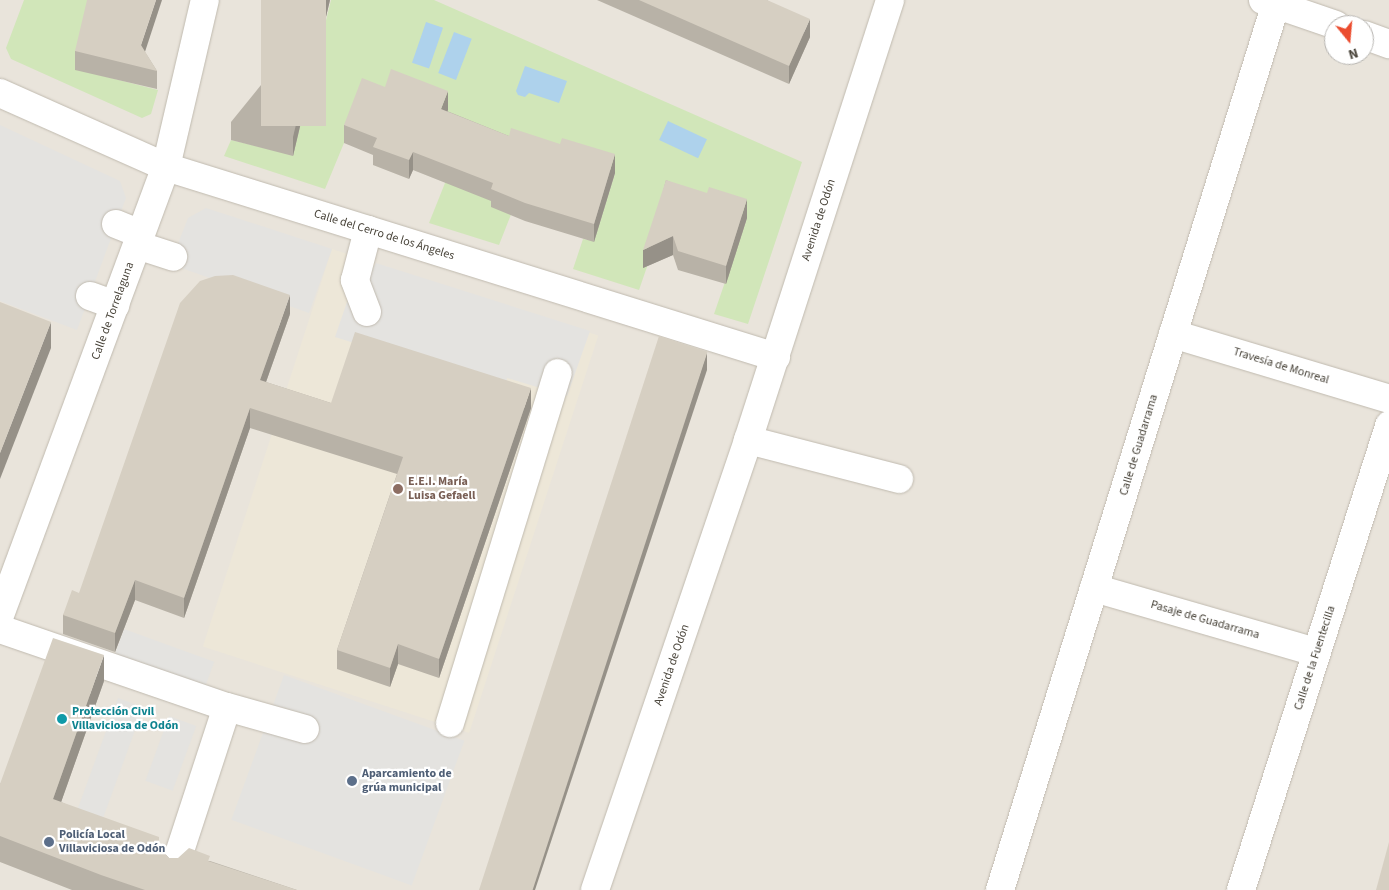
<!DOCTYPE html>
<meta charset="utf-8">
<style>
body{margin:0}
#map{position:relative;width:1389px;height:890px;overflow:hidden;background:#f5f3ec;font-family:"Source Sans 3",sans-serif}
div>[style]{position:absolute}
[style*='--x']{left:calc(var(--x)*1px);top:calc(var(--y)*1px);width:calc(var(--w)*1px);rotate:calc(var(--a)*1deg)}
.residential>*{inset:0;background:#e9e4db}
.education>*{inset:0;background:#ede7d8;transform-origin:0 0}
.green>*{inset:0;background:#d1e6b9}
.parking>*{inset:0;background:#e4e3e0;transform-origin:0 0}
.water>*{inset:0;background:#aed2ec;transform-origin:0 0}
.roads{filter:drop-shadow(0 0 1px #c0baaf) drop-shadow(0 0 1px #c0baaf)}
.minor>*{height:28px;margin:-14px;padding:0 14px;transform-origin:14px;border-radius:14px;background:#fff}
.wall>*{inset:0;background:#b8b2a7}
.shaded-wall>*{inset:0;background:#969188}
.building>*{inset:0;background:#d6cfc2;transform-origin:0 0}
.dots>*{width:14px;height:14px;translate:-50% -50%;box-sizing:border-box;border:2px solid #fff;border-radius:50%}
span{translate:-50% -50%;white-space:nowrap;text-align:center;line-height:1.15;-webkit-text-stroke:4.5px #fff;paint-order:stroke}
.street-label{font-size:12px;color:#49443a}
.education-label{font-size:12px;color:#785e54;font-weight:700}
.left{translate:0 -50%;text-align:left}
.culture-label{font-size:12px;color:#0d838f;font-weight:700}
.service-label{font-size:12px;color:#4e5e75;font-weight:700}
.north{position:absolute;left:1324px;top:15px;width:50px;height:50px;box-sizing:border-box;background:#fff;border:1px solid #b6b4b0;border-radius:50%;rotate:163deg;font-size:14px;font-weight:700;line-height:20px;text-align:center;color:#49443a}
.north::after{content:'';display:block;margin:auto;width:18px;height:22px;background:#eb4c2e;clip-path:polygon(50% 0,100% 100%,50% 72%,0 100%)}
</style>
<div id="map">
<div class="residential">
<div style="clip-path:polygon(evenodd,0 0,1389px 0,1389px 890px,0 890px,0 0,1334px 25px,1364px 25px,1364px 55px,1334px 55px,1334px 25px)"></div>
</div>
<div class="education">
<div style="left:332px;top:249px;width:280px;height:418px;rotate:18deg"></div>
</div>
<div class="green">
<div style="clip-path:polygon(24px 0,92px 0,76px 69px,158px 90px,151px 114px,142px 118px,11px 59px,6px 48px)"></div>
<div style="clip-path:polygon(331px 0,434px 0,802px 162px,748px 324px,714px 314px,747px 218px,649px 261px,639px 290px,573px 269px,583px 239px,594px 241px,615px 173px,512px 212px,499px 245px,429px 223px,445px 183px,441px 127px,448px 110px,344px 143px,325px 189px,224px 156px,231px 140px,293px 155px,310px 84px,281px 40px,319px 49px)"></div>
</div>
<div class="parking">
<div style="clip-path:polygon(0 125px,120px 181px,126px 198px,77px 330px,0 301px)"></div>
<div style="clip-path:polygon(206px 208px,332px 249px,309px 313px,170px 264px,188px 218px)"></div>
<div style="clip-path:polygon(376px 263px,590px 331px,567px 396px,507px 378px,505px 390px,335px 337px,347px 302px)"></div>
<div style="left:124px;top:629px;width:96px;height:28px;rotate:20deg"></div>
<div style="left:284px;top:675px;width:192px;height:154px;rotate:20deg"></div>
<div style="left:118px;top:698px;width:27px;height:125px;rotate:20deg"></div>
<div style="left:169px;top:716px;width:29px;height:69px;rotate:20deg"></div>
</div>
<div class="water">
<div style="left:426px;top:22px;width:18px;height:43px;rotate:19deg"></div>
<div style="left:454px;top:32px;width:19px;height:44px;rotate:21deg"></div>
<div style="clip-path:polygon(525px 66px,567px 81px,559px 103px,529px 93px,525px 97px,518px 95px,516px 91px)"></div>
<div style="left:668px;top:121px;width:43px;height:21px;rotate:25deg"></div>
</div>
<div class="roads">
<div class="minor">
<div style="--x:1263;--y:0;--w:77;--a:18.9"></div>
<div style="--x:1364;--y:35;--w:27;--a:20"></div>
<div style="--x:0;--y:93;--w:182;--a:24"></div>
<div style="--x:166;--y:167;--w:639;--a:17.3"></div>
<div style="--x:116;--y:224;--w:27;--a:22"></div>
<div style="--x:137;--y:245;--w:38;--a:18"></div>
<div style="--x:90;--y:296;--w:27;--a:20"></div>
<div style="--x:367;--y:312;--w:34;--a:-111"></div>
<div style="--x:355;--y:280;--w:52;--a:-75.4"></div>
<div style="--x:1173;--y:334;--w:226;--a:16.7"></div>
<div style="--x:748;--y:440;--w:156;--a:14.5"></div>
<div style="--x:1094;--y:588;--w:231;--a:16.1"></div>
<div style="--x:0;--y:615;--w:478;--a:-69.7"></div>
<div style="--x:166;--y:167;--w:171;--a:-76.9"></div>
<div style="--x:0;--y:629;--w:240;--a:19"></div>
<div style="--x:227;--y:707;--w:81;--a:15.8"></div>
<div style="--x:450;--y:723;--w:366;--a:-72.9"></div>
<div style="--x:174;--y:869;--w:170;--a:-71.9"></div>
<div style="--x:595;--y:890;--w:475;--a:-71.2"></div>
<div style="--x:748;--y:440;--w:462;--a:-72.1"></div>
<div style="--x:1000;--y:890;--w:932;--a:-72.71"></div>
<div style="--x:1241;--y:890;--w:488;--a:-72.3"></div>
</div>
</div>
<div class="wall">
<div style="clip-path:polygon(330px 0,293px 156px,231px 140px,231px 122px)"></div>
<div style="clip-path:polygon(597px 0,767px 0,810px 37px,789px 84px)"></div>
<div style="clip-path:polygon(75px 51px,145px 52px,157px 71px,157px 89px,75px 70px)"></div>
<div style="clip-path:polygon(448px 110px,447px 111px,509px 136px,615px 173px,594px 242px,525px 221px,491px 207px,491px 201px,413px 170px,409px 179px,373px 165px,373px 155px,344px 143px,344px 125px)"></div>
<div style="clip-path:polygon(666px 180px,747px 218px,726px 284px,678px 270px,673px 255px,643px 268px)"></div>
<div style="clip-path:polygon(290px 314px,266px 382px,331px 403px,531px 408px,439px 678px,398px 664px,390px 687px,337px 669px,337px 650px,397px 474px,250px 428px,184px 618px,135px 600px,115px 652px,63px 634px,63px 615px)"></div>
<div style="clip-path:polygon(104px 681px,61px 802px,159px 847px,169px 858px,210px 861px,297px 890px,72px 890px,0 862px,0 784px)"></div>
</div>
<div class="shaded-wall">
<div style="clip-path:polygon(156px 0,162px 0,141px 64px,141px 45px)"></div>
<div style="clip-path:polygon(326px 0,330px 0,293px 156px,293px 137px)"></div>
<div style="clip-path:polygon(810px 19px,810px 37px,789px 84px,789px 66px)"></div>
<div style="clip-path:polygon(448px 91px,448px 110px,441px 127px,441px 109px)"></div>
<div style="clip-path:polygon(413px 152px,413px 170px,409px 179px,409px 160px)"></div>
<div style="clip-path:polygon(615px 154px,615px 173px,594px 242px,594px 224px)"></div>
<div style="clip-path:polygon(747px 199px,747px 218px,726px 284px,726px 266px)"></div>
<div style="clip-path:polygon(673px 236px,673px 255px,643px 268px,643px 250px)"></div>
<div style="clip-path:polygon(290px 295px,290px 314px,260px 399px,260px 380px)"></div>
<div style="clip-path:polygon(51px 322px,51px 348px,0 479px,0 453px)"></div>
<div style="clip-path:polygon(707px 352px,707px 370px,535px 890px,528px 890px)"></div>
<div style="clip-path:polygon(531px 388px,531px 408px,439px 678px,439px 659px)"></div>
<div style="clip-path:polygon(250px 408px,250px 428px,184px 618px,184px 598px)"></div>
<div style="clip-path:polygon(135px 580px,135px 600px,115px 652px,115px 633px)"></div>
<div style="clip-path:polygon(398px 644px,398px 664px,390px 687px,390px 668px)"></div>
<div style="clip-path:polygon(104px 655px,104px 681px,53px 825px,53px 799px)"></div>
</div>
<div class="building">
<div style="clip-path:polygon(87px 0,156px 0,141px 45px,157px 71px,75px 51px)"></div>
<div style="left:261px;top:0;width:65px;height:126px"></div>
<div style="clip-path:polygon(639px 0,767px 0,810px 19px,789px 66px)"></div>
<div style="clip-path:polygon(391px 69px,448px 91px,441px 109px,509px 136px,511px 128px,560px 144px,562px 138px,615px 154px,594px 224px,525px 203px,491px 189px,493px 183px,413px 152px,409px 160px,373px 147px,377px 138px,344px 125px,362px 78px,385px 87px)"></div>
<div style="clip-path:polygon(666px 180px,707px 193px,709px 187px,747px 199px,726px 266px,678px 251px,673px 236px,643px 250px)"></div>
<div style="clip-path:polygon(233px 275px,290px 295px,260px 380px,331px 403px,355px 332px,531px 388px,439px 659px,398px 644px,390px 668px,337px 650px,403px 457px,250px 408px,184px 598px,135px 580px,115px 633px,63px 615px,72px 590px,79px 593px,180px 303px,200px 281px,215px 276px)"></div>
<div style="clip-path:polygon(0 302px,51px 322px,0 453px)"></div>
<div style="left:659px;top:336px;width:51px;height:583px;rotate:18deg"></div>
<div style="clip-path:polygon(53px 638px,104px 655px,53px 799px,159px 837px,159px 847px,169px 858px,178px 858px,189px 848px,210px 856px,208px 861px,297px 890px,145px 890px,101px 875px,0 836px,0 784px)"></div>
<div style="clip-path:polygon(1389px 842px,1389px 890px,1376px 890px)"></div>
</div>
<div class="dots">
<div style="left:398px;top:489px;background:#8d6e63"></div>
<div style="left:62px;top:719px;background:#0f9aa8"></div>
<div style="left:352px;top:781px;background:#5c6f8a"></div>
<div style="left:49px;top:842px;background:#5c6f8a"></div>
</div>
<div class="street-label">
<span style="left:819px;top:220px;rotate:-72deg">Avenida de Odón</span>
<span style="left:384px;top:235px;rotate:17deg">Calle del Cerro de los Ángeles</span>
<span style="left:113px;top:311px;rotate:-70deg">Calle de Torrelaguna</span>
<span style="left:1281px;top:366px;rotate:17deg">Travesía de Monreal</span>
<span style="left:1139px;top:445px;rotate:-73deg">Calle de Guadarrama</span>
<span style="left:1205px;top:620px;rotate:16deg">Pasaje de Guadarrama</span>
<span style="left:1315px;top:658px;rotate:-72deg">Calle de la Fuentecilla</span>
<span style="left:672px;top:665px;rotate:-71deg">Avenida de Odón</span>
</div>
<div class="education-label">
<span class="left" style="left:408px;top:489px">E.E.I. María<br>Luisa Gefaell</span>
</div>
<div class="culture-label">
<span class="left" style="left:72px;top:719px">Protección Civil<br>Villaviciosa de Odón</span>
</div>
<div class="service-label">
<span class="left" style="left:362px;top:781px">Aparcamiento de<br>grúa municipal</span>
<span class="left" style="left:59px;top:842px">Policía Local<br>Villaviciosa de Odón</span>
</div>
<div class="north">N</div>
</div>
